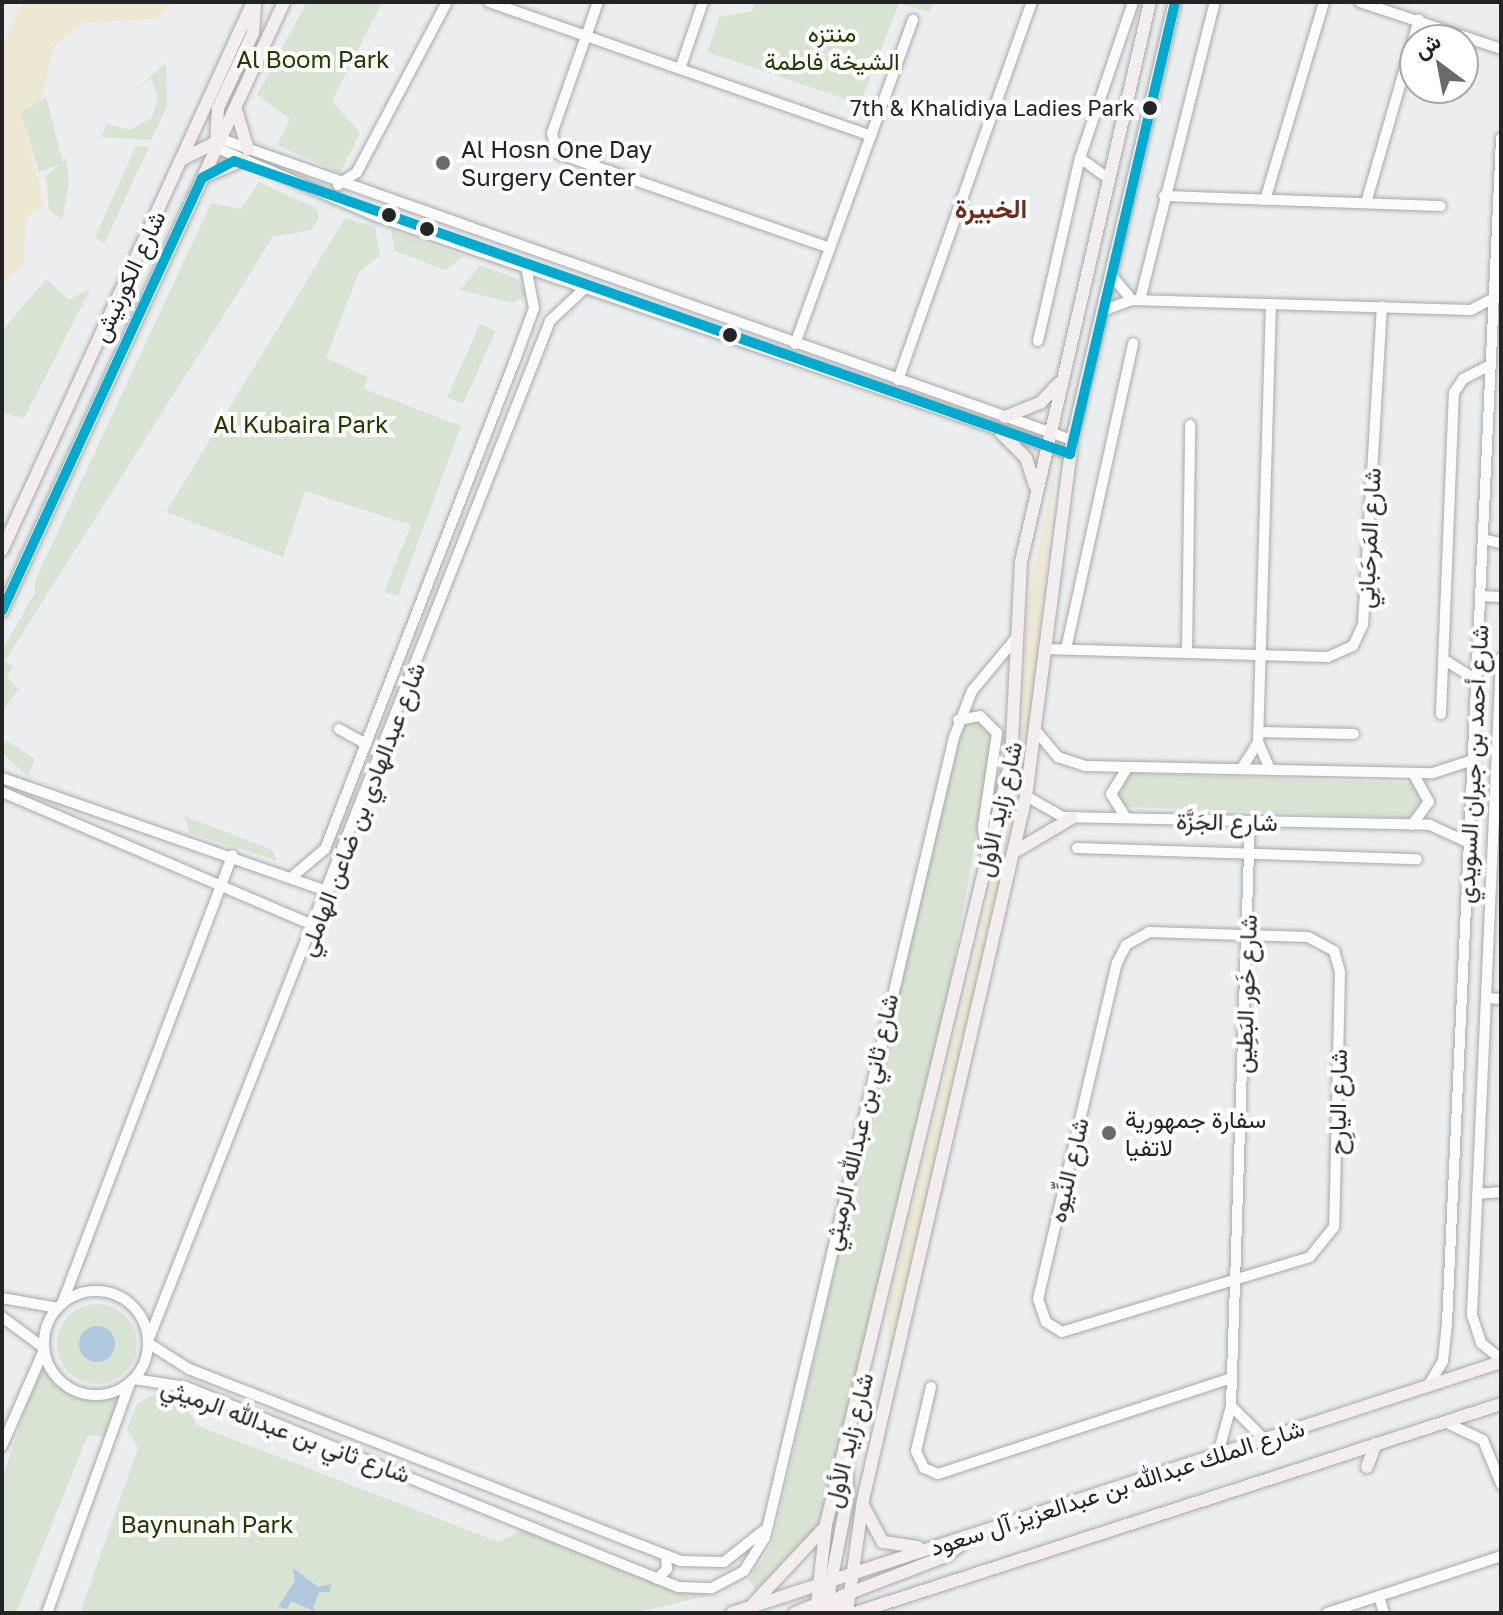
<!DOCTYPE html>
<meta charset="utf-8">
<style>
body{margin:0}
#map{position:relative;width:1503px;height:1615px;overflow:hidden;background:#ebedef;font-family:"Golos Text",Vazirmatn,sans-serif}
div>[style]{position:absolute}
[style*='--x']{left:calc(var(--x)*1px);top:calc(var(--y)*1px);width:calc(var(--w)*1px);rotate:calc(var(--a)*1deg)}
.green>*{inset:0;background:#d9e3d3;transform-origin:0 0}
.round{border-radius:50%}
.sand>*{inset:0;background:#ece8d4}
.water>*{inset:0;background:#afc8de}
.roads{filter:drop-shadow(0 0 2px #a7a9aa) drop-shadow(0 0 2px #a7a9aa)}
.minor>*{height:10px;margin:-5px;padding:0 5px;transform-origin:5px;border-radius:5px;background:#fcfcfd}
.minor>.ring{margin:-5px;padding:0;box-sizing:content-box;background:none;border:10px solid #fcfcfd;border-radius:50%}
.major>*{height:12px;margin:-6px;padding:0 6px;transform-origin:6px;border-radius:6px;background:#f3eeed}
.bus-1>*{height:10px;margin:-5px;padding:0 5px;transform-origin:5px;border-radius:5px;background:#00a9ce}
.dots>*{width:22px;height:22px;translate:-50% -50%;box-sizing:border-box;border:4px solid #fff;border-radius:50%}
span{translate:-50% -50%;white-space:nowrap;text-align:center;line-height:1.15;-webkit-text-stroke:8px #fff;paint-order:stroke}
.bus-label{font-size:22px;color:#232426}
.right{translate:-100% -50%;text-align:right}
.park-label{font-size:24px;color:#223b00}
.poi-label{font-size:24px;color:#232426}
.left{translate:0 -50%;text-align:left}
.street-label{font-size:24px;color:#232426}
.neighbourhood-label{font-size:26px;color:#6e2b1a;font-weight:700}
.frame{position:absolute;inset:0;border:4px solid #232426;pointer-events:none}
.north{position:absolute;left:1399px;top:24px;width:80px;height:80px;box-sizing:border-box;background:#fff;border:2px solid #a7a7a8;border-radius:50%;rotate:328deg;font-size:22px;font-weight:700;line-height:32px;text-align:center;color:#232426}
.north::after{content:'';display:block;margin:auto;width:28px;height:36px;background:#696a6c;clip-path:polygon(50% 0,100% 100%,50% 72%,0 100%)}
</style>
<div id="map">
<div class="green">
<div style="clip-path:polygon(307px 2px,382px 2px,332px 101px,360px 133px,340px 173px,277px 145px,290px 119px,257px 95px)"></div>
<div style="clip-path:polygon(755px 2px,934px 2px,930px 12px,899px 3px,860px 104px,708px 52px,719px 17px,752px 11px)"></div>
<div style="clip-path:polygon(166px 63px,167px 107px,151px 140px,101px 137px,107px 124px,130px 130px,152px 118px,158px 97px,151px 78px,126px 98px)"></div>
<div style="clip-path:polygon(46px 97px,63px 163px,39px 172px,20px 112px)"></div>
<div style="clip-path:polygon(136px 146px,149px 147px,104px 244px,95px 237px)"></div>
<div style="clip-path:polygon(66px 159px,69px 183px,62px 220px,49px 210px,46px 176px)"></div>
<div style="clip-path:polygon(259px 182px,316px 208px,319px 218px,311px 230px,273px 237px,5px 661px,13px 666px,7px 678px,19px 689px,2px 712px,2px 650px,35px 593px,35px 581px,211px 203px,241px 209px)"></div>
<div style="clip-path:polygon(345px 218px,375px 227px,380px 256px,359px 272px,326px 358px,368px 377px,364px 389px,461px 426px,398px 596px,384px 592px,411px 525px,305px 491px,283px 557px,166px 512px)"></div>
<div style="clip-path:polygon(391px 230px,464px 256px,445px 270px,395px 251px)"></div>
<div style="clip-path:polygon(480px 265px,518px 279px,527px 295px,512px 303px,460px 290px)"></div>
<div style="clip-path:polygon(46px 279px,69px 300px,91px 288px,24px 418px,2px 413px,2px 331px)"></div>
<div style="left:480px;top:324px;width:17px;height:80px;rotate:24deg"></div>
<div style="clip-path:polygon(972px 722px,983px 722px,994px 737px,946px 1007px,818px 1528px,755px 1590px,749px 1579px,773px 1542px,930px 850px,963px 730px)"></div>
<div style="clip-path:polygon(6px 740px,35px 759px,28px 777px,2px 753px)"></div>
<div style="clip-path:polygon(1130px 773px,1414px 783px,1429px 803px,1415px 818px,1127px 807px,1115px 796px,1121px 777px)"></div>
<div style="clip-path:polygon(184px 816px,272px 850px,278px 861px,190px 833px)"></div>
<div class="round" style="left:57px;top:1304px;width:80px;height:80px"></div>
<div style="clip-path:polygon(42px 1361px,54px 1380px,82px 1399px,127px 1393px,106px 1437px,88px 1435px,16px 1613px,2px 1613px,2px 1479px)"></div>
<div style="clip-path:polygon(163px 1389px,178px 1394px,198px 1426px,499px 1542px,523px 1529px,678px 1592px,712px 1595px,633px 1613px,80px 1613px,138px 1448px,127px 1429px,137px 1404px)"></div>
</div>
<div class="sand">
<div style="clip-path:polygon(23px 2px,174px 2px,156px 19px,84px 22px,54px 47px,41px 101px,20px 112px,45px 204px,26px 219px,23px 265px,2px 285px,2px 46px)"></div>
<div style="clip-path:polygon(1056px 463px,1026px 772px,848px 1547px,889px 1353px,888px 1308px,1020px 772px,1028px 601px)"></div>
</div>
<div class="water">
<div class="round" style="left:79px;top:1326px;width:36px;height:36px"></div>
<div style="clip-path:polygon(293px 1568px,318px 1587px,331px 1584px,330px 1592px,319px 1592px,313px 1608px,318px 1613px,291px 1601px,287px 1609px,278px 1607px,295px 1581px)"></div>
</div>
<div class="roads">
<div class="minor">
<div style="--x:489;--y:2;--w:405;--a:19.3"></div>
<div style="--x:598;--y:2;--w:139;--a:109.3"></div>
<div style="--x:552;--y:133;--w:21;--a:76"></div>
<div style="--x:557;--y:153;--w:289;--a:19.2"></div>
<div style="--x:1360;--y:2;--w:149;--a:18.4"></div>
<div style="--x:680;--y:69;--w:71;--a:-71.1"></div>
<div style="--x:221;--y:139;--w:903;--a:19.48"></div>
<div style="--x:217;--y:148;--w:176;--a:23.1"></div>
<div style="--x:379;--y:217;--w:731;--a:18.93"></div>
<div style="--x:1080;--y:158;--w:34;--a:36"></div>
<div style="--x:338;--y:185;--w:23;--a:-34"></div>
<div style="--x:357;--y:172;--w:192;--a:-62.1"></div>
<div style="--x:1164;--y:196;--w:277;--a:2.1"></div>
<div style="--x:1265;--y:200;--w:207;--a:-73.4"></div>
<div style="--x:1366;--y:203;--w:191;--a:-73.9"></div>
<div style="--x:1111;--y:275;--w:33;--a:50"></div>
<div style="--x:1140;--y:300;--w:307;--a:-75.9"></div>
<div style="--x:1102;--y:311;--w:32;--a:-20"></div>
<div style="--x:1132;--y:300;--w:339;--a:1.7"></div>
<div style="--x:1471;--y:310;--w:26;--a:-28"></div>
<div style="--x:1038;--y:341;--w:188;--a:-77.1"></div>
<div style="--x:1080;--y:158;--w:165;--a:-71.2"></div>
<div style="--x:795;--y:344;--w:345;--a:-70"></div>
<div style="--x:898;--y:380;--w:401;--a:-70.5"></div>
<div style="--x:1483;--y:539;--w:18;--a:13"></div>
<div style="--x:1480;--y:596;--w:21;--a:3"></div>
<div style="--x:1044;--y:649;--w:284;--a:1.6"></div>
<div style="--x:1328;--y:657;--w:27;--a:-24"></div>
<div style="--x:1353;--y:646;--w:23;--a:-65"></div>
<div style="--x:1363;--y:625;--w:319;--a:-86.6"></div>
<div style="--x:1066;--y:649;--w:313;--a:-77.6"></div>
<div style="--x:1187;--y:653;--w:228;--a:-89.2"></div>
<div style="--x:1501;--y:658;--w:658;--a:92.53"></div>
<div style="--x:1472;--y:1315;--w:29;--a:72"></div>
<div style="--x:1481;--y:1343;--w:26;--a:39"></div>
<div style="--x:1443;--y:659;--w:39;--a:32"></div>
<div style="--x:1441;--y:714;--w:321;--a:-87.7"></div>
<div style="--x:1454;--y:393;--w:17;--a:-57"></div>
<div style="--x:1463;--y:379;--w:31;--a:-27"></div>
<div style="--x:958;--y:720;--w:22;--a:-10"></div>
<div style="--x:980;--y:716;--w:24;--a:45"></div>
<div style="--x:997;--y:733;--w:95;--a:98.5"></div>
<div style="--x:983;--y:827;--w:31;--a:83"></div>
<div style="--x:339;--y:729;--w:31;--a:29"></div>
<div style="--x:1037;--y:732;--w:33;--a:50"></div>
<div style="--x:1058;--y:757;--w:29;--a:18"></div>
<div style="--x:1086;--y:766;--w:347;--a:1.2"></div>
<div style="--x:1433;--y:773;--w:42;--a:-18"></div>
<div style="--x:1258;--y:732;--w:96;--a:1.2"></div>
<div style="--x:1011;--y:760;--w:39;--a:67"></div>
<div style="--x:1026;--y:796;--w:43;--a:29.6"></div>
<div style="--x:1063;--y:817;--w:367;--a:1.2"></div>
<div style="--x:1430;--y:825;--w:43;--a:24.8"></div>
<div style="--x:1242;--y:768;--w:31;--a:-58"></div>
<div style="--x:1270;--y:769;--w:30;--a:-114"></div>
<div style="--x:1258;--y:742;--w:438;--a:-88.3"></div>
<div style="--x:2;--y:778;--w:346;--a:19.2"></div>
<div style="--x:2;--y:792;--w:340;--a:23.2"></div>
<div style="--x:1126;--y:818;--w:28;--a:-122"></div>
<div style="--x:1111;--y:794;--w:32;--a:-58"></div>
<div style="--x:1412;--y:825;--w:29;--a:-54"></div>
<div style="--x:1429;--y:802;--w:33;--a:-119"></div>
<div style="--x:1077;--y:848;--w:340;--a:1.9"></div>
<div style="--x:293;--y:876;--w:42;--a:-40.2"></div>
<div style="--x:325;--y:849;--w:525;--a:-68.77"></div>
<div style="--x:515;--y:360;--w:55;--a:-69.9"></div>
<div style="--x:534;--y:308;--w:42;--a:-101"></div>
<div style="--x:1149;--y:932;--w:159;--a:1.8"></div>
<div style="--x:1308;--y:937;--w:30;--a:28"></div>
<div style="--x:1334;--y:951;--w:22;--a:74"></div>
<div style="--x:1340;--y:972;--w:255;--a:91.3"></div>
<div style="--x:1334;--y:1227;--w:38;--a:129"></div>
<div style="--x:1310;--y:1257;--w:259;--a:163.2"></div>
<div style="--x:1062;--y:1332;--w:19;--a:-148"></div>
<div style="--x:1046;--y:1322;--w:24;--a:-109"></div>
<div style="--x:1038;--y:1299;--w:345;--a:-76.8"></div>
<div style="--x:1117;--y:963;--w:20;--a:-63"></div>
<div style="--x:1126;--y:945;--w:26;--a:-29"></div>
<div style="--x:1486;--y:998;--w:15;--a:4"></div>
<div style="--x:1477;--y:1194;--w:24;--a:-5"></div>
<div class="ring" style="left:44px;top:1291px;width:94px;height:94px"></div>
<div style="--x:2;--y:1298;--w:57;--a:10.1"></div>
<div style="--x:62;--y:1304;--w:480;--a:-69.2"></div>
<div style="--x:2;--y:1317;--w:52;--a:36.4"></div>
<div style="--x:148;--y:1341;--w:1096;--a:-68.49"></div>
<div style="--x:550;--y:321;--w:48;--a:-43.3"></div>
<div style="--x:148;--y:1343;--w:49;--a:32.4"></div>
<div style="--x:189;--y:1369;--w:528;--a:21.32"></div>
<div style="--x:681;--y:1561;--w:43;--a:1.3"></div>
<div style="--x:724;--y:1562;--w:50;--a:-38.5"></div>
<div style="--x:134;--y:1379;--w:53;--a:8.7"></div>
<div style="--x:186;--y:1387;--w:531;--a:22.12"></div>
<div style="--x:678;--y:1587;--w:34;--a:2"></div>
<div style="--x:712;--y:1588;--w:36;--a:-28"></div>
<div style="--x:744;--y:1571;--w:39;--a:-58"></div>
<div style="--x:765;--y:1538;--w:823;--a:-76.72"></div>
<div style="--x:954;--y:737;--w:49;--a:-68.6"></div>
<div style="--x:972;--y:691;--w:69;--a:-50.3"></div>
<div style="--x:1428;--y:1386;--w:29;--a:-59"></div>
<div style="--x:1443;--y:1361;--w:38;--a:-84"></div>
<div style="--x:1447;--y:1323;--w:1186;--a:-87.39"></div>
<div style="--x:931;--y:1387;--w:66;--a:103.2"></div>
<div style="--x:916;--y:1451;--w:19;--a:65"></div>
<div style="--x:924;--y:1468;--w:15;--a:23"></div>
<div style="--x:938;--y:1474;--w:309;--a:-18.1"></div>
<div style="--x:1231;--y:1406;--w:47;--a:45"></div>
<div style="--x:1445;--y:1422;--w:42;--a:25.3"></div>
<div style="--x:1483;--y:1440;--w:48;--a:67.8"></div>
<div style="--x:2;--y:1446;--w:105;--a:-66.4"></div>
<div style="--x:1218;--y:1454;--w:50;--a:-74.8"></div>
<div style="--x:1231;--y:1406;--w:584;--a:-88.14"></div>
<div style="--x:657;--y:1579;--w:14;--a:-45"></div>
<div style="--x:667;--y:1569;--w:14;--a:-94"></div>
<div style="--x:1379;--y:1596;--w:18;--a:74"></div>
<div style="--x:47;--y:1613;--w:245;--a:-70.2"></div>
<div style="--x:1327;--y:1613;--w:183;--a:-18.1"></div>
</div>
<div class="major">
<div style="--x:236;--y:110;--w:41;--a:72.9"></div>
<div style="--x:216;--y:145;--w:37;--a:-87"></div>
<div style="--x:218;--y:108;--w:83;--a:-65"></div>
<div style="--x:253;--y:33;--w:29;--a:-86"></div>
<div style="--x:181;--y:160;--w:44;--a:-27.1"></div>
<div style="--x:205;--y:176;--w:41;--a:-22.8"></div>
<div style="--x:1005;--y:417;--w:38;--a:-22"></div>
<div style="--x:1040;--y:403;--w:28;--a:-46"></div>
<div style="--x:1001;--y:433;--w:35;--a:45"></div>
<div style="--x:1026;--y:458;--w:28;--a:72"></div>
<div style="--x:2;--y:550;--w:603;--a:-65.39"></div>
<div style="--x:2;--y:611;--w:671;--a:-65.15"></div>
<div style="--x:1014;--y:852;--w:67;--a:-30.4"></div>
<div style="--x:1367;--y:1467;--w:25;--a:-69"></div>
<div style="--x:864;--y:1507;--w:40;--a:62"></div>
<div style="--x:883;--y:1542;--w:35;--a:8"></div>
<div style="--x:753;--y:1604;--w:105;--a:-46.9"></div>
<div style="--x:732;--y:1613;--w:809;--a:-18.08"></div>
<div style="--x:795;--y:1613;--w:29;--a:-22"></div>
<div style="--x:816;--y:1613;--w:90;--a:-83.6"></div>
<div style="--x:826;--y:1524;--w:786;--a:-76.39"></div>
<div style="--x:1011;--y:760;--w:198;--a:-87.1"></div>
<div style="--x:1021;--y:562;--w:575;--a:-77.03"></div>
<div style="--x:823;--y:1613;--w:25;--a:-42"></div>
<div style="--x:842;--y:1596;--w:111;--a:-21"></div>
<div style="--x:946;--y:1556;--w:34;--a:-38"></div>
<div style="--x:841;--y:1613;--w:24;--a:-120"></div>
<div style="--x:829;--y:1592;--w:94;--a:-78.9"></div>
<div style="--x:847;--y:1500;--w:43;--a:-90"></div>
<div style="--x:847;--y:1613;--w:114;--a:-81.9"></div>
<div style="--x:863;--y:1500;--w:723;--a:-76.96"></div>
<div style="--x:1026;--y:796;--w:359;--a:-82.6"></div>
<div style="--x:1072;--y:440;--w:450;--a:-76.8"></div>
<div style="--x:855;--y:1613;--w:679;--a:-17.93"></div>
</div>
</div>
<div class="bus-1">
<div style="--x:2;--y:611;--w:477;--a:-65.2"></div>
<div style="--x:202;--y:178;--w:36;--a:-28"></div>
<div style="--x:234;--y:161;--w:886;--a:19.31"></div>
<div style="--x:1070;--y:454;--w:464;--a:-76.9"></div>
</div>
<div class="dots">
<div style="left:1150px;top:108px;background:#232426"></div>
<div style="left:443px;top:163px;background:#696a6c"></div>
<div style="left:389px;top:215px;background:#232426"></div>
<div style="left:427px;top:229px;background:#232426"></div>
<div style="left:730px;top:335px;background:#232426"></div>
<div style="left:1109px;top:1133px;background:#696a6c"></div>
</div>
<div class="bus-label">
<span class="right" style="left:1135px;top:108px">7th &amp; Khalidiya Ladies Park</span>
</div>
<div class="park-label">
<span style="left:832px;top:47px">منتزه<br>الشيخة فاطمة</span>
<span style="left:313px;top:59px">Al Boom Park</span>
<span style="left:301px;top:424px">Al Kubaira Park</span>
<span style="left:207px;top:1524px">Baynunah Park</span>
</div>
<div class="poi-label">
<span class="left" style="left:461px;top:163px">Al Hosn One Day<br>Surgery Center</span>
<span class="left" style="left:1125px;top:1133px">سفارة جمهورية<br>لاتفيا</span>
</div>
<div class="street-label">
<span style="left:128px;top:276px;rotate:-65deg">شارع الكورنيش</span>
<span style="left:1368px;top:538px;rotate:-87deg">شارع المَرحَبانِي</span>
<span style="left:1472px;top:764px;rotate:-87deg">شارع أحمد بن جبران السويدي</span>
<span style="left:361px;top:809px;rotate:-69deg">شارع عبدالهادي بن ضاعن الهاملي</span>
<span style="left:998px;top:809px;rotate:-77deg">شارع زايد الأول</span>
<span style="left:1227px;top:821px;rotate:1deg">شارع الجَزَّة</span>
<span style="left:1245px;top:994px;rotate:-88deg">شارع خَور البَطِين</span>
<span style="left:1337px;top:1102px;rotate:-89deg">شارع اليارِح</span>
<span style="left:860px;top:1122px;rotate:-77deg">شارع ثاني بن عبدالله الرميثي</span>
<span style="left:1068px;top:1170px;rotate:-77deg">شارع النِّيوه</span>
<span style="left:286px;top:1430px;rotate:20deg">شارع ثاني بن عبدالله الرميثي</span>
<span style="left:848px;top:1440px;rotate:-76deg">شارع زايد الأول</span>
<span style="left:1117px;top:1487px;rotate:-18deg">شارع الملك عبدالله بن عبدالعزيز آل سعود</span>
</div>
<div class="neighbourhood-label">
<span style="left:991px;top:209px">الخبيرة</span>
</div>
<div class="frame"></div>
<div class="north">ش</div>
</div>
